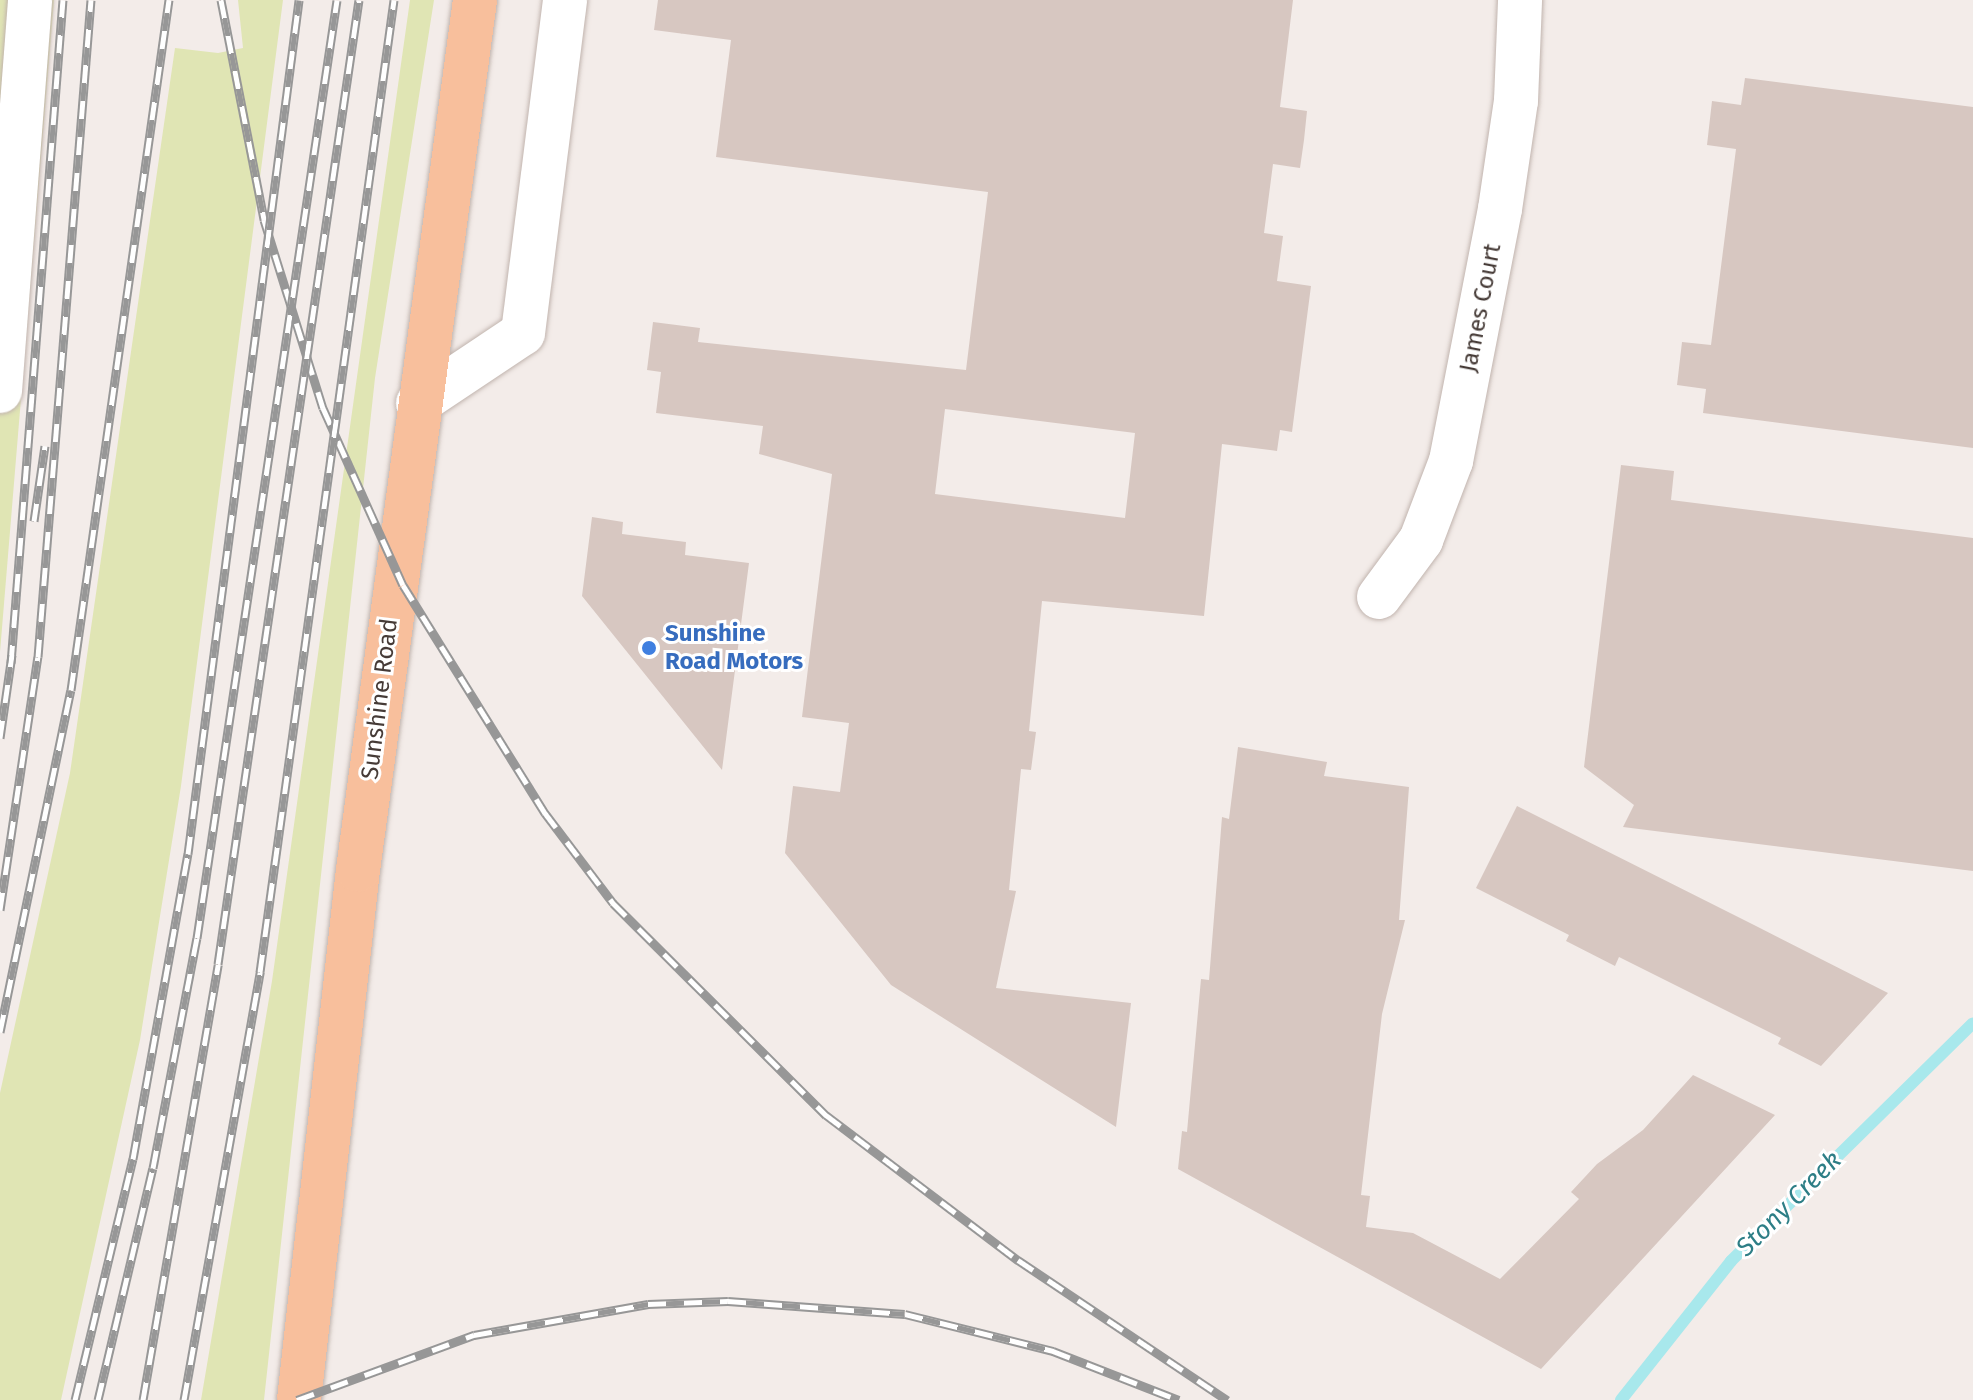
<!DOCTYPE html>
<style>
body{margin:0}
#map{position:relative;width:1973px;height:1400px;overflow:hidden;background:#f3ece9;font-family:"Fira Sans",sans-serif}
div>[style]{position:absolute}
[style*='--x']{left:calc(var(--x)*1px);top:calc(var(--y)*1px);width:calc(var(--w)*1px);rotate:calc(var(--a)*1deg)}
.green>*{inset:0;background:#e0e5b4}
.stream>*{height:12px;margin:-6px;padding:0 6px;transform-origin:6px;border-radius:6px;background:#a8e8ec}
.building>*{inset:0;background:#d7c7c1}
.roads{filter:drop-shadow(0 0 2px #c1b4ae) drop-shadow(0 0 2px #c1b4ae)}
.minor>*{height:44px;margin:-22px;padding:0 22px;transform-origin:22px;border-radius:22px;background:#fff}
.major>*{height:44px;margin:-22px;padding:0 22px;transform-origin:22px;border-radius:22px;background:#f8bf9c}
.rail>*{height:9px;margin-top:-4.5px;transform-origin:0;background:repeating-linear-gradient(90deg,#fff 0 18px,#979797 0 36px);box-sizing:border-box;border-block:2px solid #979797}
.dots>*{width:22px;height:22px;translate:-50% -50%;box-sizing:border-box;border:4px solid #fff;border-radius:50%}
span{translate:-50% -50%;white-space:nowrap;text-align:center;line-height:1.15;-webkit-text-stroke:6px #fff;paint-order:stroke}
.street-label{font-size:24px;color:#463b37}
.shop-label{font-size:24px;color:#366cbe;font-weight:700}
.left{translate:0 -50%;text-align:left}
.water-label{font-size:26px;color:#2d7e86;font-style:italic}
</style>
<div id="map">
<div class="green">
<div style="clip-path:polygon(0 0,54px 0,0 652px)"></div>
<div style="clip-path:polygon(238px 0,283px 0,181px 786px,140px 1040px,61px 1400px,0 1400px,0 1093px,70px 773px,175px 48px,218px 53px,243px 48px)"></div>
<div style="clip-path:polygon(410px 0,434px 0,375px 378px,264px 1400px,201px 1400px,272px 981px)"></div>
</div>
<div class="stream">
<div style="--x:1621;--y:1400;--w:177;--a:-51.6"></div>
<div style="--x:1731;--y:1261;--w:339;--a:-44.5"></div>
</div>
<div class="building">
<div style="clip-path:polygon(evenodd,658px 0,1293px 0,1280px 107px,1307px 111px,1304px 140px,1300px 168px,1273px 164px,1264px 233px,1283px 236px,1277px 281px,1311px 286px,1292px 432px,1280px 430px,1277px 451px,1222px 444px,1204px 616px,1042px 601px,1029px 731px,1036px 732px,1031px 770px,1021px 769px,1009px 890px,1016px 891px,996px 988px,1131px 1003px,1116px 1127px,891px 985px,785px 853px,793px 786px,840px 792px,849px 723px,802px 717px,832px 474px,759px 454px,763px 426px,656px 413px,661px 372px,647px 370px,653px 322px,700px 328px,698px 342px,966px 370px,988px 192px,716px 157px,731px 40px,654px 30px,658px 0,945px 409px,1135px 433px,1125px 518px,935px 494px,945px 409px)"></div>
<div style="clip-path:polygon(1745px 78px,1973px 107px,1973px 448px,1703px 413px,1706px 389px,1677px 385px,1682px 342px,1711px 345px,1736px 149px,1707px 145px,1712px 101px,1741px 105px)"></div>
<div style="clip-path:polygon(1621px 465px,1674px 471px,1671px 500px,1973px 538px,1973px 871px,1623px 827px,1634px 805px,1584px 767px)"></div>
<div style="clip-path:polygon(592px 517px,623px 522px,622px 534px,686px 542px,685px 555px,749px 563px,722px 770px,582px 596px)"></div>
<div style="clip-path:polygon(1238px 747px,1327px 762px,1324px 776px,1409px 787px,1399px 920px,1405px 920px,1382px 1014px,1361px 1195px,1370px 1196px,1366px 1227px,1413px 1233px,1500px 1279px,1579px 1199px,1571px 1192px,1597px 1164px,1643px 1130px,1693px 1075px,1775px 1115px,1541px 1369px,1178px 1169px,1182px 1131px,1187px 1132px,1201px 979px,1209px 980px,1222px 817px,1229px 819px)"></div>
<div style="clip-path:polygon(1517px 806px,1756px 926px,1888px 993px,1821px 1066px,1778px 1044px,1781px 1038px,1619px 957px,1615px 966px,1566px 941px,1569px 935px,1476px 888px)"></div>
</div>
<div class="roads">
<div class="minor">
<div style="--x:0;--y:391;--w:392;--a:-85.6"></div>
<div style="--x:418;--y:403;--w:126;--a:-33.7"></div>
<div style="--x:523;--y:333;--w:336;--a:-82.8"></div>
<div style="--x:1379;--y:597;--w:71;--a:-53.6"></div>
<div style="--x:1421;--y:540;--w:85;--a:-69.2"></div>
<div style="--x:1451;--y:461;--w:257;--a:-79"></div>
<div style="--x:1500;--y:209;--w:109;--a:-81.6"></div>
<div style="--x:1516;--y:101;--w:101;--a:-87.7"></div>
</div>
<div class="major">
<div style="--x:299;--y:1400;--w:533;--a:-83.65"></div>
<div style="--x:358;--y:870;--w:878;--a:-82.34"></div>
</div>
</div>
<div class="rail">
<div style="--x:221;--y:0;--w:224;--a:78.9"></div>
<div style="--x:264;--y:220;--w:197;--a:72.6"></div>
<div style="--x:323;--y:408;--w:194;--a:65.7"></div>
<div style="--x:403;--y:585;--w:269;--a:58.1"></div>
<div style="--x:545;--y:813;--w:113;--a:52.9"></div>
<div style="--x:613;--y:903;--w:301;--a:44.9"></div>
<div style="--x:826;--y:1115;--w:241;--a:37.1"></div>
<div style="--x:1018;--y:1260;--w:252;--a:33.8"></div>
<div style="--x:34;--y:521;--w:76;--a:-81.7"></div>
<div style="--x:11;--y:663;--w:665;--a:-85.52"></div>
<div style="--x:0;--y:738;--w:84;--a:-81.8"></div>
<div style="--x:0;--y:910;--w:256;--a:-81.5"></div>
<div style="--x:38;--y:657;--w:659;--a:-85.39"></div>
<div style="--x:0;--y:1032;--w:349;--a:-78.3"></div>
<div style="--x:71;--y:690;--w:697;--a:-81.92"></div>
<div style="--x:75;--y:1400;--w:248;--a:-76.5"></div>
<div style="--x:133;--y:1159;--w:310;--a:-79.8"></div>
<div style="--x:188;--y:854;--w:861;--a:-82.59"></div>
<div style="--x:98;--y:1400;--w:238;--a:-76.7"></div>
<div style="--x:153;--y:1168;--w:234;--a:-79.2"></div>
<div style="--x:197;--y:938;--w:948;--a:-81.51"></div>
<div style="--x:143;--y:1400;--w:442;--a:-80.2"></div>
<div style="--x:218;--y:964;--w:974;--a:-81.68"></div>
<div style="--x:184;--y:1400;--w:435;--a:-79.9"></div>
<div style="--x:260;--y:972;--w:981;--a:-82.15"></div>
<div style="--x:297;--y:1400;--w:189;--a:-20.2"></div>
<div style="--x:474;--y:1335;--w:177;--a:-10.1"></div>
<div style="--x:648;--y:1304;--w:80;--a:-2.1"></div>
<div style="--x:728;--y:1301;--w:177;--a:4.2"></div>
<div style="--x:905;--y:1314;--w:153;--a:14"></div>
<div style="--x:1053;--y:1351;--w:135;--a:21.3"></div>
</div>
<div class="dots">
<div style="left:649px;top:648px;background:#3f7fe0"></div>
</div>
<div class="street-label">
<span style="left:1481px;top:308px;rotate:-79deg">James Court</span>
<span style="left:380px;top:699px;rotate:-83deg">Sunshine Road</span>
</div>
<div class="shop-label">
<span class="left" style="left:665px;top:648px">Sunshine<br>Road Motors</span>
</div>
<div class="water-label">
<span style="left:1789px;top:1204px;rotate:-45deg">Stony Creek</span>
</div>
</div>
